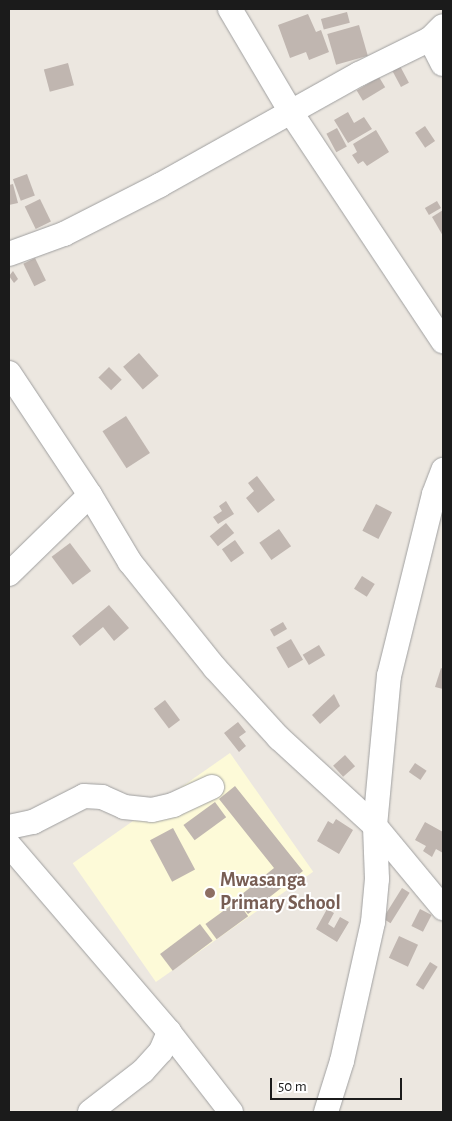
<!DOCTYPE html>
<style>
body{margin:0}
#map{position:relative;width:452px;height:1121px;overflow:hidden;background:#ece7e0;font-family:"Alegreya Sans",sans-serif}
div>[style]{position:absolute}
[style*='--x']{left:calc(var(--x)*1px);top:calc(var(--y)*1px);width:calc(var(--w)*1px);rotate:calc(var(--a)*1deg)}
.education>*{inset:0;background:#fdfad8;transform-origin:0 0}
.building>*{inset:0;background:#c0b6b0;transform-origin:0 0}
.roads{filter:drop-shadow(0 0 1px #9f9f9f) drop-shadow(0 0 1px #9f9f9f)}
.minor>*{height:24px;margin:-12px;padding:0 12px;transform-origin:12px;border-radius:12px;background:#fff}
.dots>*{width:14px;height:14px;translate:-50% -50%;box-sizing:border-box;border:2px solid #fff;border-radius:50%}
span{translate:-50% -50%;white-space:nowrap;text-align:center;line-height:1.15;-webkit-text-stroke:4px #fff;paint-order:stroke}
.education-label{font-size:20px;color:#785e54;font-weight:700}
.left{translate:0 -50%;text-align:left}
.frame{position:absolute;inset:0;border:10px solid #1b1b1b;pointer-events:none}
.scale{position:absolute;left:270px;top:1078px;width:132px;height:22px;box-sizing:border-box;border:2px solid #1b1b1b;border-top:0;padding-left:6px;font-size:15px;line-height:18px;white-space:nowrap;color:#1b1b1b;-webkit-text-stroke:4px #fff;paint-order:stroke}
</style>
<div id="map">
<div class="education">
<div style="left:230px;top:753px;width:145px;height:192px;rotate:55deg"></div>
</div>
<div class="building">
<div style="left:347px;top:12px;width:11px;height:27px;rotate:75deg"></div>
<div style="clip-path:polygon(308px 14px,316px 32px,321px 30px,329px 52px,309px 60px,306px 52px,290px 58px,278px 25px)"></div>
<div style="left:359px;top:25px;width:32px;height:33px;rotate:74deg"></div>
<div style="left:68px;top:63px;width:23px;height:25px;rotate:75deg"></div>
<div style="left:400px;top:66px;width:19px;height:9px;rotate:62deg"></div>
<div style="left:379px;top:77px;width:12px;height:26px;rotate:59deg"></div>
<div style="clip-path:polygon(348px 112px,354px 123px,364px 117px,372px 129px,348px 143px,334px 120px)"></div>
<div style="left:425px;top:126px;width:18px;height:12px;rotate:56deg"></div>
<div style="left:337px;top:128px;width:21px;height:12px;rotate:62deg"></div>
<div style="clip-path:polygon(376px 130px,389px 152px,367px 166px,363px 161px,358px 164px,352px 155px,357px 152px,353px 144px)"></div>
<div style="left:27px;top:174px;width:23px;height:15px;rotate:70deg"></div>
<div style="clip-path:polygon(13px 184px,18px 203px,9px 205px,9px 185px)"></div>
<div style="left:40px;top:199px;width:25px;height:17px;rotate:64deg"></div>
<div style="left:437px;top:201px;width:8px;height:14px;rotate:60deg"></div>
<div style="clip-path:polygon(443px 210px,443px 236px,432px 217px)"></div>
<div style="left:35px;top:258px;width:25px;height:13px;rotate:64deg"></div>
<div style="clip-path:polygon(13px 271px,18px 279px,14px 283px,9px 276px)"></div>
<div style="left:139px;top:353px;width:30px;height:21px;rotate:49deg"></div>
<div style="left:109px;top:367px;width:18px;height:15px;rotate:45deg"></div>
<div style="left:126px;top:416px;width:44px;height:28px;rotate:57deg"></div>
<div style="clip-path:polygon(257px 476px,275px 500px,258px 513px,246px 498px,254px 491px,248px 483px)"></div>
<div style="clip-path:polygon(226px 501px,234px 514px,218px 524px,213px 517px,222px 511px,219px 506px)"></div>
<div style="left:376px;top:504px;width:18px;height:30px;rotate:27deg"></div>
<div style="left:226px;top:523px;width:13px;height:21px;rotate:51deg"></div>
<div style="left:279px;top:529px;width:21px;height:24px;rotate:55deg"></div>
<div style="left:235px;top:540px;width:16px;height:16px;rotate:55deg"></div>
<div style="left:70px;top:543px;width:35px;height:23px;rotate:53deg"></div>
<div style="left:362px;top:576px;width:15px;height:15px;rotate:32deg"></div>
<div style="clip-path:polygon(109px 605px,129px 628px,114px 641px,103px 627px,80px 646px,72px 636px)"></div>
<div style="left:283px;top:622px;width:8px;height:15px;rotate:60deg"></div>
<div style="left:291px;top:639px;width:24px;height:17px;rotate:60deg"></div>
<div style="left:319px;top:645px;width:12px;height:19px;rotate:59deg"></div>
<div style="clip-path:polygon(441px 668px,443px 669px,443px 689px,435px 687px)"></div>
<div style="clip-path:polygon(334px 694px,340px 706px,320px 724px,312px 715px)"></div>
<div style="left:165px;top:700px;width:25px;height:14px;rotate:53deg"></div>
<div style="clip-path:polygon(238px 722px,246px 732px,239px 737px,246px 746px,239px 752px,224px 733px)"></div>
<div style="left:345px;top:755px;width:15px;height:16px;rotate:48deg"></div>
<div style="left:415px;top:763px;width:14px;height:11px;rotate:34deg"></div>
<div style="clip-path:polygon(235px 786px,303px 871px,248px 914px,236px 899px,274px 868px,219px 799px)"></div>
<div style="left:215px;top:802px;width:19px;height:39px;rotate:54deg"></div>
<div style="clip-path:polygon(336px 819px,353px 830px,339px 854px,317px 841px,328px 821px,333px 824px)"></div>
<div style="clip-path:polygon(425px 822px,443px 832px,443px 853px,436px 849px,432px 857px,423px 851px,426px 846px,415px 840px)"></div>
<div style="left:173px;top:828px;width:47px;height:26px;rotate:62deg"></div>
<div style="left:402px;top:888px;width:9px;height:36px;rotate:32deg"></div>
<div style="left:237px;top:901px;width:19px;height:39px;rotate:54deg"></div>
<div style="clip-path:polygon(327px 909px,334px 913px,328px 924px,334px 928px,340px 917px,349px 922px,337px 942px,316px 929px)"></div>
<div style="left:420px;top:909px;width:13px;height:19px;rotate:27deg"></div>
<div style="left:200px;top:924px;width:21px;height:50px;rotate:53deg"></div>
<div style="left:399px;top:936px;width:21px;height:24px;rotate:25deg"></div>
<div style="left:430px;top:962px;width:9px;height:27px;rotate:32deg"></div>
</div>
<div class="roads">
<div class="minor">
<div style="--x:230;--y:9;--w:122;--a:59.4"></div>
<div style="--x:292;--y:114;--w:273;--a:56.4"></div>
<div style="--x:430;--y:39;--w:28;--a:63"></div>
<div style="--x:9;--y:254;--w:59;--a:-20"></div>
<div style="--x:64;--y:234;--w:108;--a:-27"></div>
<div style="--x:160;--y:185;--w:228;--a:-29.2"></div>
<div style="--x:359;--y:74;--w:79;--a:-26.2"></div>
<div style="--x:430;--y:39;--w:18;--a:-45"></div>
<div style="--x:9;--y:373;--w:146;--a:56.4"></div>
<div style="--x:90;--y:495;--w:78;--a:59.2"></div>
<div style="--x:130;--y:562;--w:136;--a:51.3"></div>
<div style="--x:215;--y:668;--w:95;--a:47.6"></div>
<div style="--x:279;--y:738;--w:130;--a:42.5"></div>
<div style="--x:375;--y:826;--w:107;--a:50.3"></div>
<div style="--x:9;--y:574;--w:113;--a:-44.3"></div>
<div style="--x:9;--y:827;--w:25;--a:-12"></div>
<div style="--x:33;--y:822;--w:57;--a:-27"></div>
<div style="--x:84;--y:796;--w:18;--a:3"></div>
<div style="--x:102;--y:797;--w:24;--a:24"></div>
<div style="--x:124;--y:807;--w:28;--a:6"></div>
<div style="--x:152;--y:810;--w:22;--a:-13"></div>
<div style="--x:173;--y:805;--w:43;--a:-24.8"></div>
<div style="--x:9;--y:845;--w:246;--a:49.4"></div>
<div style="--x:169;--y:1032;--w:101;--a:52.2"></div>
<div style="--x:90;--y:1112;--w:67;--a:-37.7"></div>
<div style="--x:143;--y:1071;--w:27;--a:-48"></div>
<div style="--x:161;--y:1051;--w:21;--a:-67"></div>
<div style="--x:326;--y:1112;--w:53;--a:-72.6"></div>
<div style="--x:342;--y:1061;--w:142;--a:-77.4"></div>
<div style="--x:373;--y:922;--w:43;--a:-84.7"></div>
<div style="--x:377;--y:879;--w:53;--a:-92.2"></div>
<div style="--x:375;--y:826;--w:151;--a:-84.7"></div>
<div style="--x:389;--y:676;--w:187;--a:-76.1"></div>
<div style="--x:434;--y:494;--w:26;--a:-69"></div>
</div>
</div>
<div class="dots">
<div style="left:210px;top:893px;background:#8d6e63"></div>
</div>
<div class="education-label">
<span class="left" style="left:220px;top:892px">Mwasanga<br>Primary School</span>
</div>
<div class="frame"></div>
<div class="scale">50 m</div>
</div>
